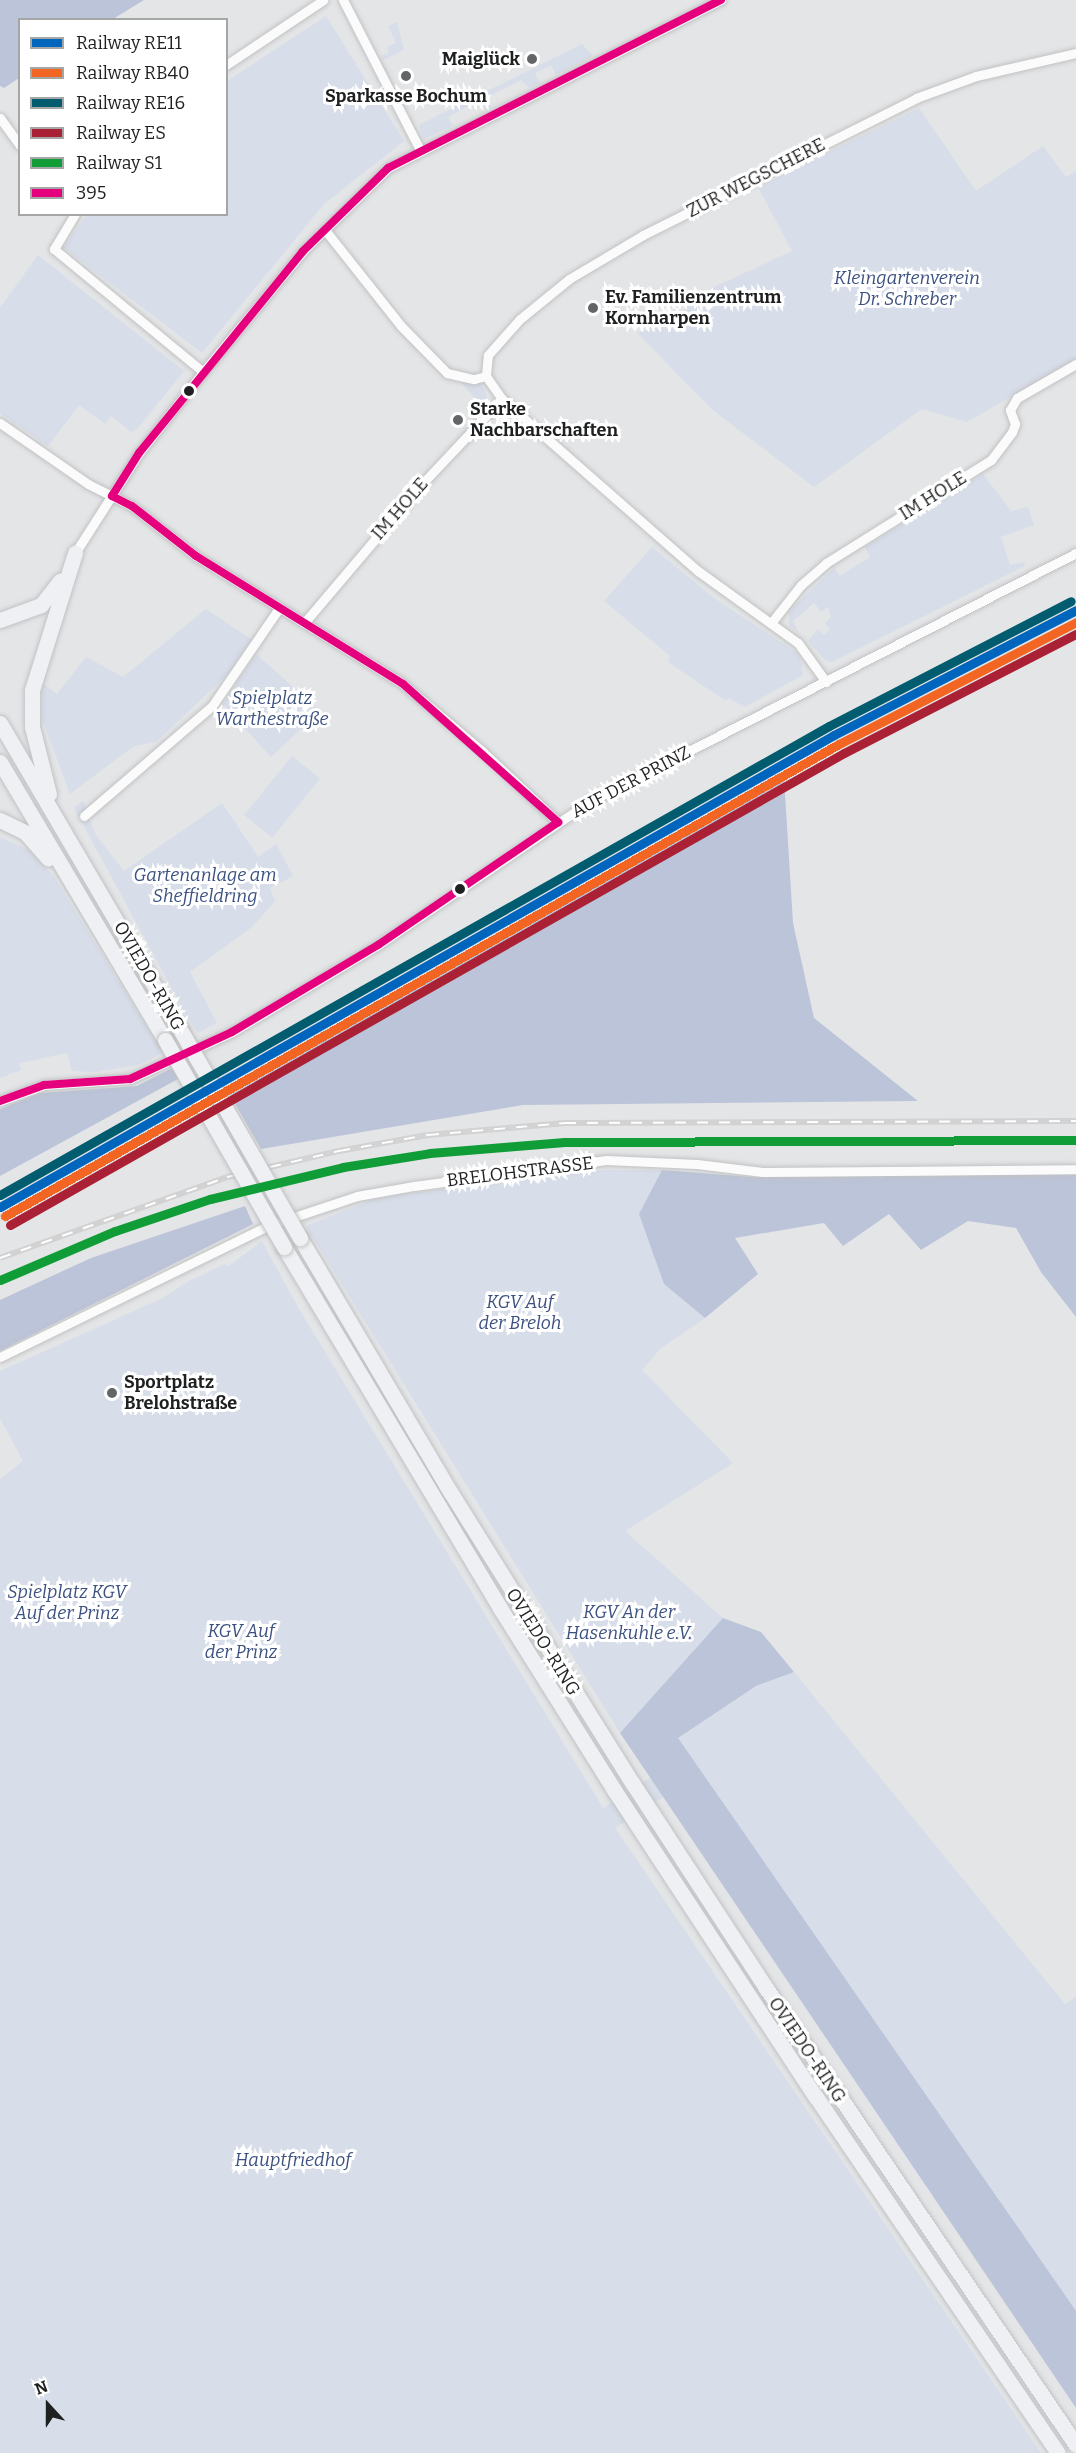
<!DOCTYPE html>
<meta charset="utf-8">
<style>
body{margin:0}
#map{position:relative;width:1076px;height:2453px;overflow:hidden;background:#e4e5e7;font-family:Bitter,serif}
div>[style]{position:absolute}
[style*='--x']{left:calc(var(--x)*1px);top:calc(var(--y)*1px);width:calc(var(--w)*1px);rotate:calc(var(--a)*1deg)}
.green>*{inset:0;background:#d7dde9;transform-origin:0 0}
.forest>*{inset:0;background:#bbc4d8}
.roads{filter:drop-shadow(0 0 2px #c1c2c3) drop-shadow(0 0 2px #c1c2c3)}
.minor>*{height:9px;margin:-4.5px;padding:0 4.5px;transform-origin:4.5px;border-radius:4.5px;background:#fbfbfb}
.trunk>*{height:15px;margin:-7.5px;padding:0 7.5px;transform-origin:7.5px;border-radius:7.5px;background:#eef0f3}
.rail>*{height:6px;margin-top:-3px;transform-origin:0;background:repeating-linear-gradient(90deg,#fff 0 11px,#d2d2d3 0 22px);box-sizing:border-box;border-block:2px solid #d2d2d3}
.bridges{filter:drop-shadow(0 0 2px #c0c0c1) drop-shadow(0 0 2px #c0c0c1)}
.trunk-bridge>*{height:15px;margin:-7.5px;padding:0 7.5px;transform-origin:7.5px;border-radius:7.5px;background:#eef0f3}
.bus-1>*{height:8px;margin:-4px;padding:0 4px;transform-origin:4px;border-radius:4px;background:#e5007d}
.rail-1>*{height:9px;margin:-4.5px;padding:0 4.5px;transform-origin:4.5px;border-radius:4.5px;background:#0065bd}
.rail-2>*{height:9px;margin:-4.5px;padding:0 4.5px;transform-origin:4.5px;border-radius:4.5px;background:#f26522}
.rail-3>*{height:9px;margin:-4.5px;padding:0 4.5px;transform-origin:4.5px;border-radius:4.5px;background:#005c6e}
.rail-4>*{height:9px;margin:-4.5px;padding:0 4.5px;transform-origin:4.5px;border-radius:4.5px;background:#aa2135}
.rail-5>*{height:9px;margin:-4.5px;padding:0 4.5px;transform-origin:4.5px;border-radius:4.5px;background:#109c37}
.dots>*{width:16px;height:16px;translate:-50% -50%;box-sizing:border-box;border:3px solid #fff;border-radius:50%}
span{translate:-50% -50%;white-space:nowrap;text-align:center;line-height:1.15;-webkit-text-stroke:6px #fff;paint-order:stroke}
.poi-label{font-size:18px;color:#1f2021;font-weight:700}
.right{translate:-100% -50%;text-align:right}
.left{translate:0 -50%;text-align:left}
.street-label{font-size:18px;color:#1f2021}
.park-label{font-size:18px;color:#3c5180;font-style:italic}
.legend{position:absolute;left:18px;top:18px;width:210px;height:198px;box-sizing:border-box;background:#fff;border:2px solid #a5a6a6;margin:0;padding:8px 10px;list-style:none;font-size:18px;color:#1f2021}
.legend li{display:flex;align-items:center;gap:12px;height:30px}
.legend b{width:30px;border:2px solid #a5a6a6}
.north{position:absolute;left:18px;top:2375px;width:60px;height:60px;-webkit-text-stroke:4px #fff;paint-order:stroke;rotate:339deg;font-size:16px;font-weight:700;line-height:24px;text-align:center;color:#1f2021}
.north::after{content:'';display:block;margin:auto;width:21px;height:27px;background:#1f2021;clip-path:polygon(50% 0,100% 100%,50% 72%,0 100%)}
</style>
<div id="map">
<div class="green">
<div style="clip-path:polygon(326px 16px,404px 141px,324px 204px,202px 353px,63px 247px,87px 215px,226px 214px,227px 81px)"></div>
<div style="clip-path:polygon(397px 22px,404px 50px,383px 60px,381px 56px,389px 53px,387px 47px,396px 43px,388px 26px)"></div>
<div style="clip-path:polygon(582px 44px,593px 56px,556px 75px,551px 65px,535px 73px,540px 83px,530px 88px,521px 80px,487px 97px,491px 107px,486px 110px,480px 100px,448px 117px,453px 126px,424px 139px,419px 125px)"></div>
<div style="clip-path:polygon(919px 108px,976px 191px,1043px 146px,1066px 177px,1076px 171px,1076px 359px,967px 422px,922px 409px,814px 487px,714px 411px,637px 333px,687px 310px,684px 301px,792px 251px,758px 187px)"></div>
<div style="clip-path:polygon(38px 255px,184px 371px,138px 428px,131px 432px,111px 416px,105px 424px,79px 405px,48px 446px,0 413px,0 308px)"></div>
<div style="clip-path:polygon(460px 381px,481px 383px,488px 399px,484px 409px)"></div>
<div style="clip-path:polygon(983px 474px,1011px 511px,1028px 507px,1034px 525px,1001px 537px,1010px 565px,1024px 562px,1025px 566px,832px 662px,826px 661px,808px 641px,818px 629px,824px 635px,830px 630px,825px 623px,831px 617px,828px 607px,821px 612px,814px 603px,793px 621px,799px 633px,789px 626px,789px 611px,834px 568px,840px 576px,870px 557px,865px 547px)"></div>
<div style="clip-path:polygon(652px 547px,714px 598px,794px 651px,801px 660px,803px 675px,745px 707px,728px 698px,726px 701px,668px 662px,670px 656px,604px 601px)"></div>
<div style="clip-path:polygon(206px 609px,252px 640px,229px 673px,156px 742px,134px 746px,70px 794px,42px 719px,42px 683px,57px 694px,86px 657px,123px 677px)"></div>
<div style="clip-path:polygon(256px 654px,320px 711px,271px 757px,223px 704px)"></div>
<div style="left:292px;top:756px;width:36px;height:76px;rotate:39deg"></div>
<div style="clip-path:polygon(83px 801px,95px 834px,124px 871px,222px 803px,258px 857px,276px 844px,293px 876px,270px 888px,275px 901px,252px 927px,190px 972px,217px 1023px,198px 1033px,188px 1018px,74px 808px)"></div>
<div style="clip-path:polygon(0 837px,29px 850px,54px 877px,163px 1053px,138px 1065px,95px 1072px,72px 1071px,67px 1053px,25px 1062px,19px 1064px,21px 1070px,0 1078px)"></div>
<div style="clip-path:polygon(605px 1170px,662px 1170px,639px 1214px,664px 1284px,705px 1318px,660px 1349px,642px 1370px,733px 1463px,625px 1531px,723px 1618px,647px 1706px,670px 1742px,756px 1686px,794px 1672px,1065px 2004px,1076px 1997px,1076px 2371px,674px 1790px,615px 1828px,1041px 2453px,0 2453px,0 1479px,23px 1461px,0 1418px,0 1371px,163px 1298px,187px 1282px,225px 1264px,229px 1266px,262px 1241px,300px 1311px,603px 1808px,656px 1774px,626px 1727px,620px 1733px,306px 1226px,379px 1197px)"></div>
</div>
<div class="forest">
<div style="clip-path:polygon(0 0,144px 0,113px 19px,20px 20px,19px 78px,4px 88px,0 86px)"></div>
<div style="clip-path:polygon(784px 778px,793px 923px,814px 1018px,918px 1101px,523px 1105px,261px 1149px,230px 1095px)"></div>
<div style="clip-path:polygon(172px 1068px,178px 1079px,0 1176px,0 1109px,40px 1093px,137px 1086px)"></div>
<div style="clip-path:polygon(662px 1170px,752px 1177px,1076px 1174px,1076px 1317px,1041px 1272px,1016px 1228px,968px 1221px,921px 1250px,889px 1214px,843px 1246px,824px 1223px,735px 1238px,758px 1274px,705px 1318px,664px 1284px,639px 1214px)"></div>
<div style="clip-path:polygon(245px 1206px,253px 1224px,0 1351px,0 1300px,91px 1258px)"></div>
<div style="clip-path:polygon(723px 1618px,761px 1632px,794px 1672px,756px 1686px,678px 1738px,1076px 2311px,1076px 2408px,620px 1733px)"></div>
</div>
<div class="roads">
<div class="minor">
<div style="--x:343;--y:0;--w:169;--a:62.8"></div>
<div style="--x:226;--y:65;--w:117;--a:-33.8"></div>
<div style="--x:0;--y:118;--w:34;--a:54"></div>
<div style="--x:75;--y:214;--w:41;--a:121"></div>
<div style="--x:54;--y:249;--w:193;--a:39.5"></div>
<div style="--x:325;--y:230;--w:122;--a:51.6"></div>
<div style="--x:401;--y:326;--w:66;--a:45.6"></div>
<div style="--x:447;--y:373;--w:28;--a:13"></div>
<div style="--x:474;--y:379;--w:12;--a:-14"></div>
<div style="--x:502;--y:399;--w:261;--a:41.3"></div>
<div style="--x:698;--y:571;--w:123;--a:35.8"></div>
<div style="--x:798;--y:643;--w:48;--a:54.3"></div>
<div style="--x:0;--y:423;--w:107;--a:34.7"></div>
<div style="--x:88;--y:484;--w:49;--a:26.6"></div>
<div style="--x:132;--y:506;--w:81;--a:38"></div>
<div style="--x:196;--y:556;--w:243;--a:31.7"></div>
<div style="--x:403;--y:684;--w:104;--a:40.3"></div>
<div style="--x:482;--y:751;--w:104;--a:43.1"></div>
<div style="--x:75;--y:553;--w:119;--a:-57.4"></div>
<div style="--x:139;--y:453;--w:103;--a:-51.7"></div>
<div style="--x:203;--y:372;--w:157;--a:-50.4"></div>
<div style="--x:303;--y:251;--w:119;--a:-44.3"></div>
<div style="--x:388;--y:168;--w:373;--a:-26.8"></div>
<div style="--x:304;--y:623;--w:180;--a:-49.7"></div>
<div style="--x:420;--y:486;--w:120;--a:-46.7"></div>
<div style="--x:502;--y:399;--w:28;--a:-125"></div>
<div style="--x:486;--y:376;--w:21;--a:-85"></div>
<div style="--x:488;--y:355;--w:48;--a:-48.4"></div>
<div style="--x:520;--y:319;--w:63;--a:-39.2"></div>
<div style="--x:569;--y:279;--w:86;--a:-30.7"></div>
<div style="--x:643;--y:235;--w:305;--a:-26.6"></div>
<div style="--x:916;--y:98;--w:64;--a:-20.1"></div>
<div style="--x:976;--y:76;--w:103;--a:-13"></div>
<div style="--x:771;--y:623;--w:48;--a:-51.7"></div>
<div style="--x:801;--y:585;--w:33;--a:-41"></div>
<div style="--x:826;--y:563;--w:195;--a:-32"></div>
<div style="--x:991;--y:460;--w:35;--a:-53"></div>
<div style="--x:1012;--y:432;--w:9;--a:-69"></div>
<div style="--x:1015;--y:424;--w:15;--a:-110"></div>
<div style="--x:1010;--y:410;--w:14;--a:-60"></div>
<div style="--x:1017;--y:398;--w:68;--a:-30"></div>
<div style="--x:84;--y:816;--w:169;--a:-40.7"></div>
<div style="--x:212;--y:706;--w:119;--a:-55.6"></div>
<div style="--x:0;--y:1101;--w:47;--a:-20"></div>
<div style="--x:44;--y:1085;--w:86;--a:-4"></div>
<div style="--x:130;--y:1079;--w:112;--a:-24.7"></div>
<div style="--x:232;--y:1032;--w:170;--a:-30.8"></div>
<div style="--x:378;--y:945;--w:257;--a:-34.1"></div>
<div style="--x:591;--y:801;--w:545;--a:-27.08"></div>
<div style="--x:0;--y:1357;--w:301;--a:-26.1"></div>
<div style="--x:270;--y:1225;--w:92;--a:-18.4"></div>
<div style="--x:357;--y:1196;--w:58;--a:-10"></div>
<div style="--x:414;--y:1186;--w:194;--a:-7.7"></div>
<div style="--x:606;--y:1160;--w:91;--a:2.5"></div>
<div style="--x:697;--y:1164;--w:66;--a:6.9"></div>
<div style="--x:763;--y:1172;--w:313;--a:-0.5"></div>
</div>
<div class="trunk">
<div style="--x:0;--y:620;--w:44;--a:-20.1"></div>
<div style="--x:41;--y:605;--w:31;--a:-52"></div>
<div style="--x:0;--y:723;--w:357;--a:59.6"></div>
<div style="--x:0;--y:762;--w:323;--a:59.3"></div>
<div style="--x:49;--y:794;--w:69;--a:-104.2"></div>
<div style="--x:32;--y:727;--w:37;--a:-90"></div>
<div style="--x:32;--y:690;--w:144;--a:-72.6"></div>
<div style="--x:0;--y:820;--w:28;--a:26"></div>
<div style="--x:25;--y:832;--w:35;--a:49"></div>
<div style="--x:300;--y:1238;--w:296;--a:59.4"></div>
<div style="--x:451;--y:1493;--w:343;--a:58"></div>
<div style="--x:633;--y:1784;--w:244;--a:56.9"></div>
<div style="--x:766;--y:1988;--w:552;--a:55.85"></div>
<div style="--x:284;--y:1247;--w:421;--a:59.1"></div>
<div style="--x:500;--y:1608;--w:215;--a:57.9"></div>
<div style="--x:614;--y:1790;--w:367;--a:56.7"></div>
<div style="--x:816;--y:2097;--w:430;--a:55.8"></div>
</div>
</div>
<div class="rail">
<div style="--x:0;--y:1258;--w:241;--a:-19.6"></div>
<div style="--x:227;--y:1177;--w:115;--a:-13.1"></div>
<div style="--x:339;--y:1151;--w:90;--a:-10.2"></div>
<div style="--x:428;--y:1135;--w:138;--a:-5"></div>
<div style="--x:565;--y:1123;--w:511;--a:-0.22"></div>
</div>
<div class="bridges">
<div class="trunk-bridge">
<div style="--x:181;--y:1031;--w:239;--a:60.1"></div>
<div style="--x:165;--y:1040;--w:239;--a:60.1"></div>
</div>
</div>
<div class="bus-1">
<div style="--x:112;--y:496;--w:51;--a:-57.9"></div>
<div style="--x:139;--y:453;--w:260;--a:-50.9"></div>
<div style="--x:303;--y:251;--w:119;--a:-44.3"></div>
<div style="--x:388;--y:168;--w:373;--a:-26.8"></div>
<div style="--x:112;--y:496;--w:22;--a:27"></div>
<div style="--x:132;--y:506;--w:81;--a:38"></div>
<div style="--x:196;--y:556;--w:243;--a:31.7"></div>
<div style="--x:403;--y:684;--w:208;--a:41.7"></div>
<div style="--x:0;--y:1101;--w:47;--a:-20"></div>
<div style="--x:44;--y:1085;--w:86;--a:-4"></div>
<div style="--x:130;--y:1079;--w:112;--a:-24.7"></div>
<div style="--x:232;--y:1032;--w:170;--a:-30.8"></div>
<div style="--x:378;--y:945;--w:218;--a:-34.3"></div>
</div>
<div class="rail-1">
<div style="--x:0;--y:1207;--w:958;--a:-29.51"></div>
<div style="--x:834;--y:735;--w:272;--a:-27.3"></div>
</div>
<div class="rail-2">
<div style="--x:5;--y:1216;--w:958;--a:-29.51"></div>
<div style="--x:839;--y:744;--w:267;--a:-27.2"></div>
</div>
<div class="rail-3">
<div style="--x:0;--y:1195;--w:952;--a:-29.5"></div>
<div style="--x:829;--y:726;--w:272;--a:-27.3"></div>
</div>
<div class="rail-4">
<div style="--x:10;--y:1225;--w:958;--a:-29.51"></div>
<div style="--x:844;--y:753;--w:261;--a:-27.2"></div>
</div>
<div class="rail-5">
<div style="--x:0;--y:1280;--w:125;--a:-23.1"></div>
<div style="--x:115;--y:1231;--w:100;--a:-18.6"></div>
<div style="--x:210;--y:1199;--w:137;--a:-13.5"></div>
<div style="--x:343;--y:1167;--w:88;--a:-9.1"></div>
<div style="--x:430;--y:1153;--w:135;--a:-4.7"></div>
<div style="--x:565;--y:1142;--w:511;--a:-0.22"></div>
</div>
<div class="dots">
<div style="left:532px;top:59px;background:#646566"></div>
<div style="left:406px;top:76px;background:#646566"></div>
<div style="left:593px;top:308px;background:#646566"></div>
<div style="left:189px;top:391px;background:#1f2021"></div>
<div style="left:458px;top:420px;background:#646566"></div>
<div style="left:460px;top:889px;background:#1f2021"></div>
<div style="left:112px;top:1393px;background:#646566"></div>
</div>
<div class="poi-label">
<span class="right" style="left:520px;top:59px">Maiglück</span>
<span style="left:406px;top:96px">Sparkasse Bochum</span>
<span class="left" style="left:605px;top:308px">Ev. Familienzentrum<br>Kornharpen</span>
<span class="left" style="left:470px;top:420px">Starke<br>Nachbarschaften</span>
<span class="left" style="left:124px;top:1393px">Sportplatz<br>Brelohstraße</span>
</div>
<div class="street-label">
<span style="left:756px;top:178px;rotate:-27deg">ZUR WEGSCHERE</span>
<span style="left:933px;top:496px;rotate:-32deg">IM HOLE</span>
<span style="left:400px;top:509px;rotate:-49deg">IM HOLE</span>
<span style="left:631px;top:782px;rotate:-28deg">AUF DER PRINZ</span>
<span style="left:149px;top:976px;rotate:60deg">OVIEDO-RING</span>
<span style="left:520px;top:1172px;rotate:-7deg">BRELOHSTRASSE</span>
<span style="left:543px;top:1642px;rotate:58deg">OVIEDO-RING</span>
<span style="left:807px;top:2050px;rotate:56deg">OVIEDO-RING</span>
</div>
<div class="park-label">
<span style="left:907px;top:289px">Kleingartenverein<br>Dr. Schreber</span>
<span style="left:272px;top:709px">Spielplatz<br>Warthestraße</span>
<span style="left:205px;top:886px">Gartenanlage am<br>Sheffieldring</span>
<span style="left:520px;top:1313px">KGV Auf<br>der Breloh</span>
<span style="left:67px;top:1603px">Spielplatz KGV<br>Auf der Prinz</span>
<span style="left:629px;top:1623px">KGV An der<br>Hasenkuhle e.V.</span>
<span style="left:241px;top:1642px">KGV Auf<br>der Prinz</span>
<span style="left:293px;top:2160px">Hauptfriedhof</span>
</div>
<ul class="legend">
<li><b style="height:8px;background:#0065bd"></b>Railway RE11</li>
<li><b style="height:8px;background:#f26522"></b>Railway RB40</li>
<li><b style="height:8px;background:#005c6e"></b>Railway RE16</li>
<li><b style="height:8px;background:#aa2135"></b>Railway ES</li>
<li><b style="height:8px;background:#109c37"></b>Railway S1</li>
<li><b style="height:8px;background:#e5007d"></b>395</li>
</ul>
<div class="north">N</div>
</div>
